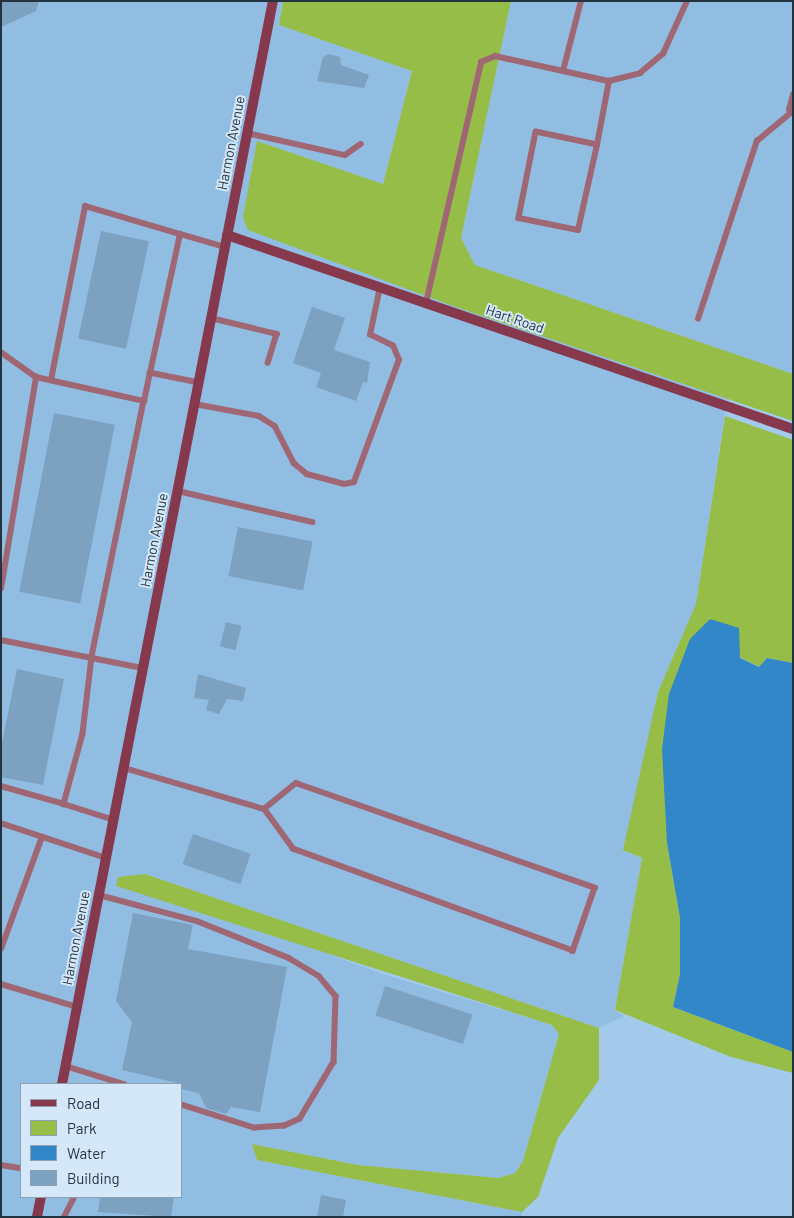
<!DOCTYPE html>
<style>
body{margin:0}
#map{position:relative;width:794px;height:1218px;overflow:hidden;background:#a4caeb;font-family:Barlow,sans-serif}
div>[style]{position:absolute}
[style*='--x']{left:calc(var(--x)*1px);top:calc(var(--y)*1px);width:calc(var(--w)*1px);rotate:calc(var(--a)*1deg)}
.built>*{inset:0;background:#92bde3}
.green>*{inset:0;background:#96bd47}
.water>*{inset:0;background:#3187c8}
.building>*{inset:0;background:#7ca1c1;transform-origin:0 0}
.lane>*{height:5.5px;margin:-2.75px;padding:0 2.75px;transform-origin:2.75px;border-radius:2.75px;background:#9e6773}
.secondary>*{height:10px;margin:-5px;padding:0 5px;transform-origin:5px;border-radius:5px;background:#86384d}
span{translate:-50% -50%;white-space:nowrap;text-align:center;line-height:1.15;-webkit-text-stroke:4px #d5e8f9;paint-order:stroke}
.street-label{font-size:14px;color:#243340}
.frame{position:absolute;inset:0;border:2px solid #243340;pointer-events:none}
.legend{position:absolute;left:20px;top:1083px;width:162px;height:115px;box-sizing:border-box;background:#d5e8f9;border:1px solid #8ea0af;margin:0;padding:6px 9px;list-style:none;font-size:15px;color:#243340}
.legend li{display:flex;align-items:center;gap:10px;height:25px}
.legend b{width:25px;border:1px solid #8ea0af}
</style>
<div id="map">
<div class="built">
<div style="clip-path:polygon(evenodd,1px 1px,283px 1px,279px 25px,412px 71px,383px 184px,257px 141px,248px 230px,727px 399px,696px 604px,658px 692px,624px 851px,642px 858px,615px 1010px,624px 1016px,599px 1028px,145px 874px,118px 877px,380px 973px,552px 1025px,559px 1034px,523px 1161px,515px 1173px,499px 1178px,358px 1165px,252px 1144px,257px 1160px,522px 1212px,521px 1217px,1px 1217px,1px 1px,21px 1084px,181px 1084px,181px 1197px,21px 1197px,21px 1084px)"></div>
<div style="clip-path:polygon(511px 1px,793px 1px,793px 374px,475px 265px,461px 238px)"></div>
</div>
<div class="green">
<div style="clip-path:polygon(283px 1px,511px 1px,461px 238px,475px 265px,793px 374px,793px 421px,453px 306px,248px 230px,243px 217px,257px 141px,383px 184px,412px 71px,279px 25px)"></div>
<div style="clip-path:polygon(725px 416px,793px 440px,793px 663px,767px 658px,760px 667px,739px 657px,739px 628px,667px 843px,680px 918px,680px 974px,673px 1007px,793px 1052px,793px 1073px,731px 1057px,615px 1010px,642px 858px,623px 850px,658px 692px,696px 604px)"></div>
<div style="clip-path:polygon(145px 874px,599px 1028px,599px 1080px,558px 1138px,538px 1197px,522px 1212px,257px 1160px,252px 1144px,358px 1165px,499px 1178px,515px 1173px,523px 1161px,559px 1034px,552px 1025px,116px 886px,118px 877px)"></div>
</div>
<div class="water">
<div style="clip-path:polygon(710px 619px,739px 628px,740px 658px,759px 667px,767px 658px,793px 663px,793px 1052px,673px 1007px,680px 974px,680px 918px,667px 843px,662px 749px,669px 694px,690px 639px)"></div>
</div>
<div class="building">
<div style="clip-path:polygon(1px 1px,39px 1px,36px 11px,1px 27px)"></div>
<div style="clip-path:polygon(329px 54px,340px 57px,341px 65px,369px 75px,364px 88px,317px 81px,323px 57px)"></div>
<div style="left:101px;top:231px;width:49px;height:110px;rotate:12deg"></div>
<div style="clip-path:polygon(312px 307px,345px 318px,334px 350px,370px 362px,367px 383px,363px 382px,356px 401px,316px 387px,321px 373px,293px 363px)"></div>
<div style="left:54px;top:413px;width:62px;height:182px;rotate:11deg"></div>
<div style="left:238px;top:527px;width:76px;height:50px;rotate:11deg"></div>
<div style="left:226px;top:622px;width:16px;height:25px;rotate:14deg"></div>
<div style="clip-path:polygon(17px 669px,64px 679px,43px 785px,1px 777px,1px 748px)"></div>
<div style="clip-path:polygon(198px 674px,246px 688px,243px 701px,227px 699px,219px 714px,206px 710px,209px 700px,194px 698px)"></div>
<div style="left:193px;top:834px;width:61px;height:32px;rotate:19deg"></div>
<div style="clip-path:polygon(133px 913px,193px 925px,188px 949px,287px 967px,260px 1112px,231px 1107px,226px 1114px,206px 1108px,199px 1093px,181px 1089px,181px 1084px,122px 1070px,132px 1022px,116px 1001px)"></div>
<div style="left:385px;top:986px;width:92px;height:31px;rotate:18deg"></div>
<div style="clip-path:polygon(321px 1195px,346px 1200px,343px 1217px,317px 1217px)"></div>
<div style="clip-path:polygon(100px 1197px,174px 1197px,171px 1217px,98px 1212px)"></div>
</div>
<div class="lane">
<div style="--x:563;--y:71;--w:72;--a:-75.6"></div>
<div style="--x:789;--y:110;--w:16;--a:-75"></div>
<div style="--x:247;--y:133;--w:100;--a:12.7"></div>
<div style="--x:345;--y:155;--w:19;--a:-35"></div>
<div style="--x:597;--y:145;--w:62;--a:-168"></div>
<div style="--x:536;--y:132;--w:88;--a:101.2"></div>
<div style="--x:519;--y:218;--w:60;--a:11.5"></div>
<div style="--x:578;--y:230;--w:87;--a:-77.4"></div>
<div style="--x:597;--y:145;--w:65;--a:-79.4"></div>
<div style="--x:426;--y:303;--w:247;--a:-77.1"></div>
<div style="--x:481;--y:62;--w:15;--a:-23"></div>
<div style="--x:495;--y:56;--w:117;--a:12.4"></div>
<div style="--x:609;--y:81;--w:32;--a:-14"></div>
<div style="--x:640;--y:73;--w:30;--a:-40"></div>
<div style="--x:663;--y:54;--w:58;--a:-65.6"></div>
<div style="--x:211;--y:318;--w:68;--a:13.6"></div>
<div style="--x:277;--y:334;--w:30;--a:107"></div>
<div style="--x:698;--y:319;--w:188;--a:-71.7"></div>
<div style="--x:757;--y:141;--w:47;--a:-39.8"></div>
<div style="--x:1;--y:352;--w:43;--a:35.5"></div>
<div style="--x:51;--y:380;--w:177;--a:-78.9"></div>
<div style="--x:85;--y:206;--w:99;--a:16.4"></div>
<div style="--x:199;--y:383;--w:50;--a:-168.5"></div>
<div style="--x:150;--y:373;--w:142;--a:-77.8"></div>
<div style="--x:180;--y:234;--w:47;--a:16.1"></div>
<div style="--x:144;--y:401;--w:29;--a:-78"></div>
<div style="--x:195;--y:404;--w:65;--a:10.6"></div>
<div style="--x:259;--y:416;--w:19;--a:32"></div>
<div style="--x:275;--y:426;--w:42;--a:62.8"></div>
<div style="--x:294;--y:463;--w:17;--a:40"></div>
<div style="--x:307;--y:474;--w:38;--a:15"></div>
<div style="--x:344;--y:484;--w:10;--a:-11"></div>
<div style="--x:354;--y:482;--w:130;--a:-69.8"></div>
<div style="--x:399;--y:360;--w:15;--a:-113"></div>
<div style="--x:393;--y:346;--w:25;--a:-154"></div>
<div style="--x:370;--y:335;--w:49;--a:-78.2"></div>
<div style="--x:178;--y:491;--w:138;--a:13"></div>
<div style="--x:1;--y:589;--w:215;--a:-80.6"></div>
<div style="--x:36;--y:377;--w:111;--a:12.5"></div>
<div style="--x:144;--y:401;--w:261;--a:101.5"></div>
<div style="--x:92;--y:657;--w:78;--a:96.7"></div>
<div style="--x:83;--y:734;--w:73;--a:105.2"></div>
<div style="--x:64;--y:804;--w:52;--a:17.7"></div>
<div style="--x:1;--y:640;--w:145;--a:11.2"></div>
<div style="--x:124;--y:768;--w:146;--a:16.3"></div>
<div style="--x:264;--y:809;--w:41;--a:-39.1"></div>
<div style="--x:296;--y:783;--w:317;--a:19.3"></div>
<div style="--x:595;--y:888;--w:67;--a:109.2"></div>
<div style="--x:573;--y:951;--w:298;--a:-160"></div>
<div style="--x:293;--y:849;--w:49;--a:-125.9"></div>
<div style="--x:1;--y:786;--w:66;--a:15.9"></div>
<div style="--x:1;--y:823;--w:111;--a:18.4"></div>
<div style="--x:99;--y:895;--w:101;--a:14.9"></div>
<div style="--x:197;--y:921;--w:99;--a:21.9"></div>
<div style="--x:289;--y:958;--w:35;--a:31"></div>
<div style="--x:319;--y:976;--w:26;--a:50"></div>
<div style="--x:336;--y:996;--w:66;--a:91.7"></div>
<div style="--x:334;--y:1062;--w:66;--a:120.8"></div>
<div style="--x:300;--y:1119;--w:17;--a:156"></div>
<div style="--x:284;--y:1126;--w:30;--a:176"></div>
<div style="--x:254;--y:1128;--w:77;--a:-162.5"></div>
<div style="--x:1;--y:949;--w:119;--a:-69.9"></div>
<div style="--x:1;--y:984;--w:79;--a:16.8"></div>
<div style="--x:65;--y:1066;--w:62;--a:17"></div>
<div style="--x:1;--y:1165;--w:20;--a:9"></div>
<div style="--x:64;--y:1217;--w:22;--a:-63"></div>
</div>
<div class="secondary">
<div style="--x:227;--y:235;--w:598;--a:18.92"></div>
<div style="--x:62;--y:1084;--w:1103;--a:-78.98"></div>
<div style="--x:37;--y:1217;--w:20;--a:-79"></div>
</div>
<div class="street-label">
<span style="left:231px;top:143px;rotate:-79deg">Harmon Avenue</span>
<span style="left:515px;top:319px;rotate:19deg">Hart Road</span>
<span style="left:154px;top:540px;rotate:-79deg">Harmon Avenue</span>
<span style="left:76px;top:938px;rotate:-79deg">Harmon Avenue</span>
</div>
<div class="frame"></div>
<ul class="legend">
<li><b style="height:6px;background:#86384d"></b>Road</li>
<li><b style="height:14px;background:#96bd47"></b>Park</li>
<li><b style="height:14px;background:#3187c8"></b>Water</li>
<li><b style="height:14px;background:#7ca1c1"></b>Building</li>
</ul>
</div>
